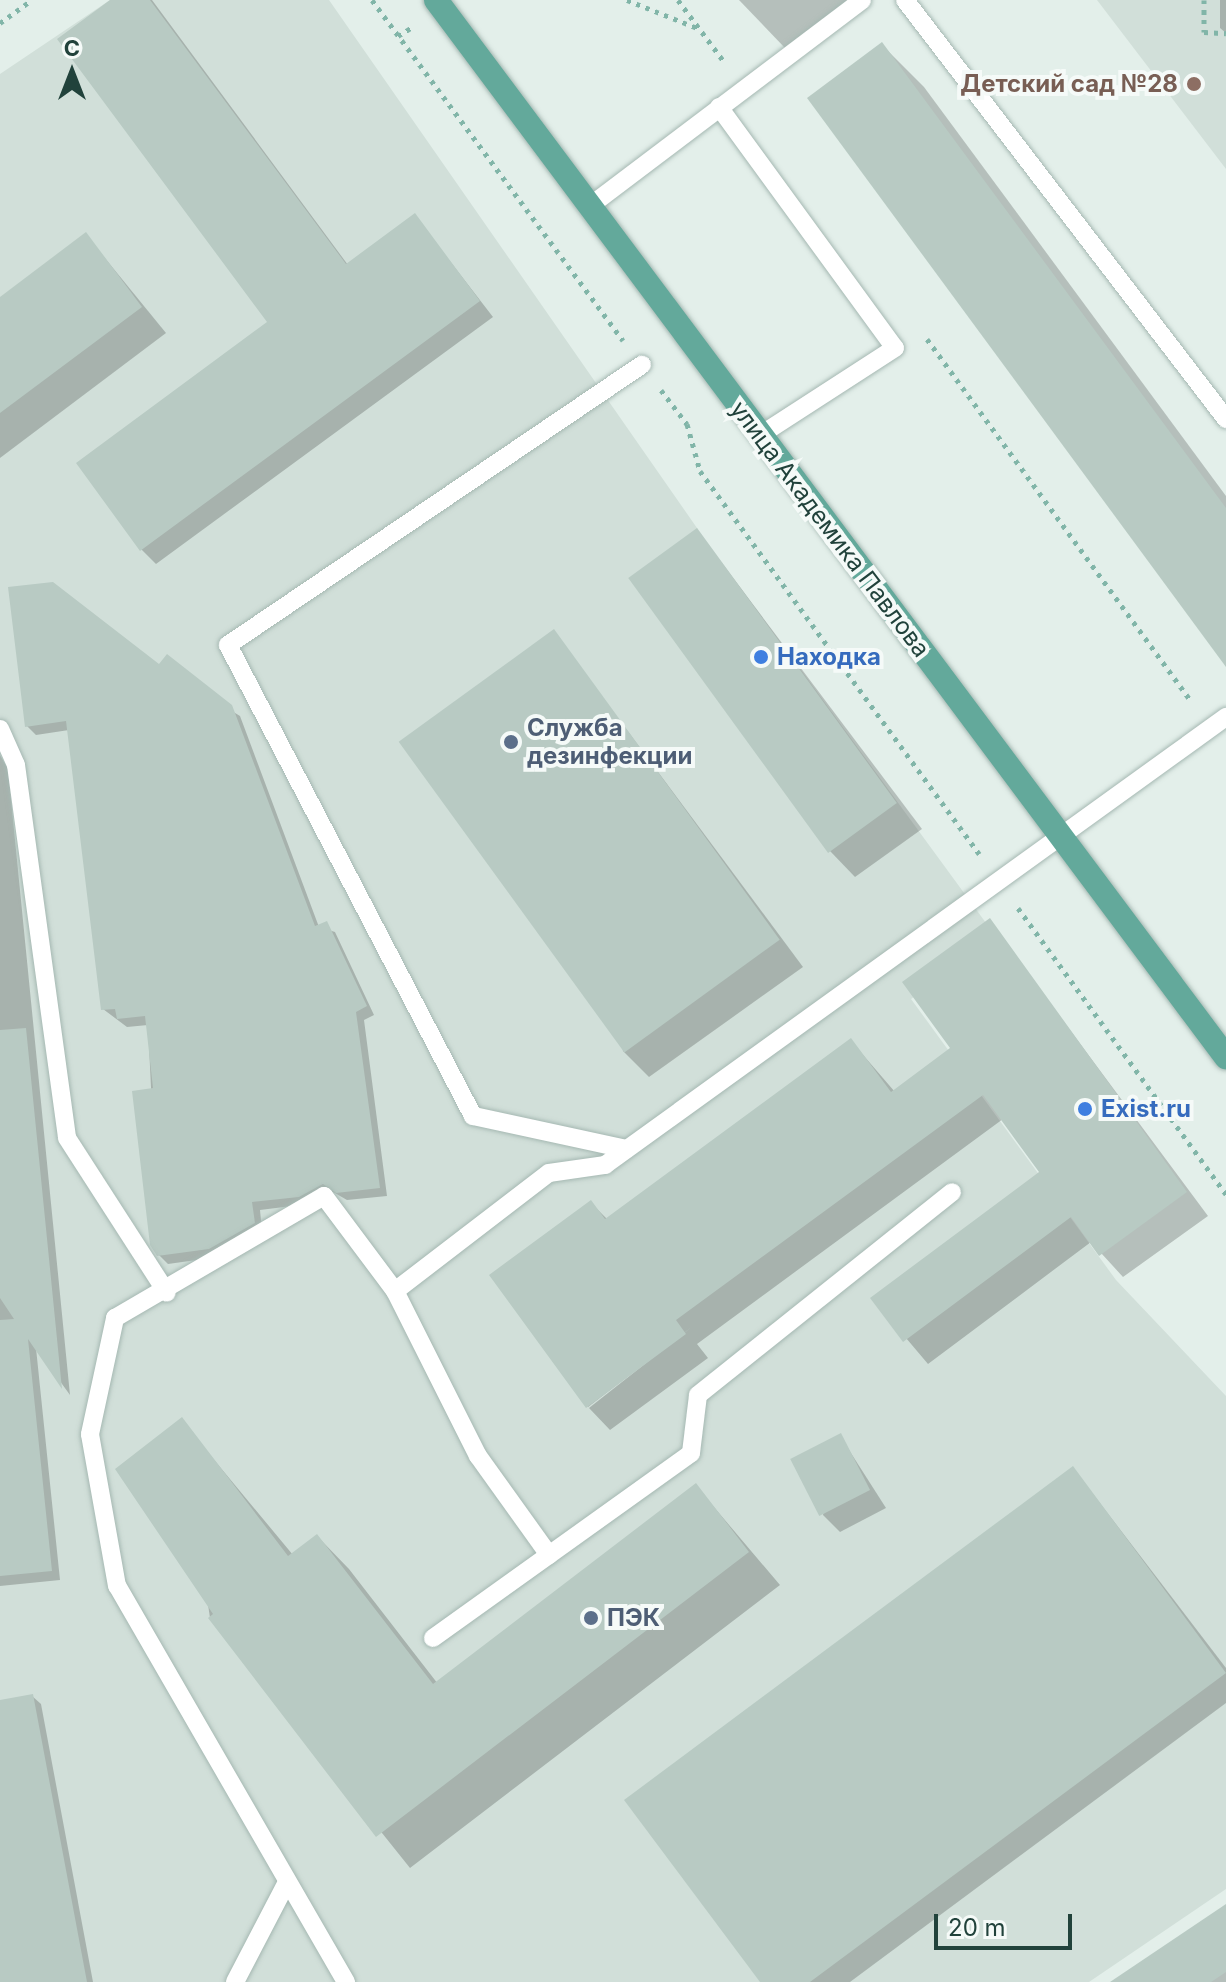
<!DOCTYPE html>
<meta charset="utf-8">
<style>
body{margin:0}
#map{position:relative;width:1226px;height:1982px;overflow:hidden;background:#e3efea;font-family:Inter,sans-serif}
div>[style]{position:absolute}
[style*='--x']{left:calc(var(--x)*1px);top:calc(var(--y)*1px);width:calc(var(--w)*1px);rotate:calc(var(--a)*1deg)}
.built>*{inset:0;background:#d1dfd9}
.shadow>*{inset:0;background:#0003}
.building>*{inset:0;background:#b8cac3;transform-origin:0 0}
.path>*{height:5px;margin-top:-2.5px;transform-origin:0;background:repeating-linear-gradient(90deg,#81b5a8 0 4px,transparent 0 10px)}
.roads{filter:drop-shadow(0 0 2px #a5b8b2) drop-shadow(0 0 2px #a5b8b2)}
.service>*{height:18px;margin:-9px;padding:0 9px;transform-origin:9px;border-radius:9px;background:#fff}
.primary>*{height:24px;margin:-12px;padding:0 12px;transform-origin:12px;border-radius:12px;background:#63a99b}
.dots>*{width:22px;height:22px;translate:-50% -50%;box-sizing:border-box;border:4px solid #f5faf8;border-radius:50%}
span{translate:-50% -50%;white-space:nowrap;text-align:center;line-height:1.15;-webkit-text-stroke:8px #f5faf8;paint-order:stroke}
.education-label{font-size:24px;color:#785e54;font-weight:700}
.right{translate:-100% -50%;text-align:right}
.street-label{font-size:24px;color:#21423b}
.shop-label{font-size:24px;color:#366cbe;font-weight:700}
.left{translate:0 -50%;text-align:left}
.service-label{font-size:24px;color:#4e5e75;font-weight:700}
.north{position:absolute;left:32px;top:32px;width:80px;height:80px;-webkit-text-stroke:6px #f5faf8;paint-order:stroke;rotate:0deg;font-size:22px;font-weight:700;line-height:32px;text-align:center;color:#21423b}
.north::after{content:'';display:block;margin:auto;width:28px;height:36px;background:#21423b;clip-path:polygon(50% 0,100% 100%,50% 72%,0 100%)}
.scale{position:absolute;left:934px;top:1914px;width:138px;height:36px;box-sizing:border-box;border:4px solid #21423b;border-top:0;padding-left:10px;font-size:24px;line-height:28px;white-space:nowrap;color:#21423b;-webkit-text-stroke:6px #f5faf8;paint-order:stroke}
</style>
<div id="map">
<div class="built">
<div style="clip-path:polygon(110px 0,329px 0,697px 528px,997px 938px,911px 999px,1116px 1280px,1226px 1396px,1226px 1889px,1089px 1982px,6px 1982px,0 1948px,0 74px)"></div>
<div style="clip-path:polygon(1097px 0,1226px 0,1226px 169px)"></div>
</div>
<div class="shadow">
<div style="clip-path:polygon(113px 0,152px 0,348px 265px,415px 216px,493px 317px,156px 564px,141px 549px,270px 322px)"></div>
<div style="clip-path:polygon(739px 0,852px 0,785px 48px)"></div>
<div style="clip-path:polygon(1220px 0,1226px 0,1226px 33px,1220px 28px)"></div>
<div style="clip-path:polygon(882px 45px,924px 87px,1226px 496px,1226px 658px)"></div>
<div style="clip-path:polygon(86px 235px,166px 333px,0 458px,0 300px)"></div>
<div style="clip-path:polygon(697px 530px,922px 829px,855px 877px,830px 851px)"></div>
<div style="clip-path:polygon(554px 632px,803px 967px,649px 1077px,623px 1051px)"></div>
<div style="clip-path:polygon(159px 667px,240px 716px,319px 927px,335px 932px,374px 1015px,364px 1020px,387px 1196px,347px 1200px,333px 1192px,308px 1204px,260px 1210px,262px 1231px,218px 1257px,168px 1264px,159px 1255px,148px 1025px,127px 1027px,103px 1009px,69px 730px,36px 735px,27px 726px)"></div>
<div style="clip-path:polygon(0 755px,8px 769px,70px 1395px,36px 1348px,60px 1580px,0 1586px)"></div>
<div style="clip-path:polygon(989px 921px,1208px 1216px,1123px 1277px,1091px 1242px,928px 1364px,873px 1299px,1041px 1173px,1003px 1119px,697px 1344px,708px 1358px,610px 1430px,589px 1408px,693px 1326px,588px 1407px,492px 1276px,591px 1203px,607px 1219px,851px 1041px,895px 1092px,953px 1049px)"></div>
<div style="clip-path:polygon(181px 1420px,293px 1555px,317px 1536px,349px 1569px,438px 1684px,696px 1486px,780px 1585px,410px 1868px,210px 1618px)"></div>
<div style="clip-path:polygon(840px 1436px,886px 1508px,840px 1532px,823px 1515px)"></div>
<div style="clip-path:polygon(1073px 1468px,1226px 1668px,1226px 1703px,850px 1982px,762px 1982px)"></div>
<div style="clip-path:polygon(32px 1696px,41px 1704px,93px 1982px,2px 1982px,0 1702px)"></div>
<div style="clip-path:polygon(1226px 1906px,1226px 1982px,1114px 1982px)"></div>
</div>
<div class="building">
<div style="clip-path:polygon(110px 0,150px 0,346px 264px,415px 213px,480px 301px,140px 551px,76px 463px,267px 322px,57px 39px)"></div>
<div style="clip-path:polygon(882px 42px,1226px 508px,1226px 667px,807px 98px)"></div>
<div style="clip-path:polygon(86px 232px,142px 307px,0 413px,0 297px)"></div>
<div style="left:697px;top:528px;width:340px;height:85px;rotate:54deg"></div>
<div style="clip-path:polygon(53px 582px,159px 664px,167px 654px,232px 705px,315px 926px,327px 921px,367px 1006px,356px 1012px,380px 1188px,336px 1193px,323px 1184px,299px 1197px,252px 1202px,255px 1223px,209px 1249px,157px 1256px,150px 1245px,132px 1091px,153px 1088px,145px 1016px,117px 1019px,115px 1009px,101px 1010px,66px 721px,25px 727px,8px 587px)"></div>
<div style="left:554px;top:629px;width:384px;height:192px;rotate:54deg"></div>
<div style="clip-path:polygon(990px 918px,1187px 1192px,1099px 1256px,1071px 1217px,903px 1342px,870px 1298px,1039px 1172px,983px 1095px,676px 1320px,686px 1334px,586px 1408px,489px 1275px,591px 1200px,605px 1219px,851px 1038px,891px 1092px,950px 1048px,902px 982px)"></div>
<div style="clip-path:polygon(26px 1028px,62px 1389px,28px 1339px,52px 1571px,0 1576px,0 1320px,14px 1319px,0 1298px,0 1030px)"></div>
<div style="clip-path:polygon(182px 1417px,288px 1556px,317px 1534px,433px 1684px,696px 1483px,749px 1552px,376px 1837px,208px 1618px,213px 1614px,115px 1469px)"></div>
<div style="left:841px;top:1433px;width:64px;height:57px;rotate:63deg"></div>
<div style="clip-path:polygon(1073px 1466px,1226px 1673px,810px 1982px,760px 1982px,624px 1800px)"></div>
<div style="clip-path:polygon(33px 1694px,87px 1982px,0 1982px,0 1700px)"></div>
<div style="clip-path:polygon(1226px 1904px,1226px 1972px,1211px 1982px,1110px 1982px)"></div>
</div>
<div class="path">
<div style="--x:372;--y:0;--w:423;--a:53.6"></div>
<div style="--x:627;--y:0;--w:79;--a:21.7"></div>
<div style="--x:678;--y:0;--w:79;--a:53.3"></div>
<div style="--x:1204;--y:0;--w:32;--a:90"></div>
<div style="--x:1204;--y:32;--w:22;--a:3"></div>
<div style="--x:0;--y:23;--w:39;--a:-36"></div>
<div style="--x:398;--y:36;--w:19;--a:-32"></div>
<div style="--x:927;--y:339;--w:449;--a:53.9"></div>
<div style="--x:661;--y:390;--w:43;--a:52.6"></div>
<div style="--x:687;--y:424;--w:49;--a:74.5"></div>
<div style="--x:700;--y:471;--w:474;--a:53.9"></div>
<div style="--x:1018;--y:908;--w:354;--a:54"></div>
</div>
<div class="roads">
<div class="service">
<div style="--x:905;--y:0;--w:528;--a:52.54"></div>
<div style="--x:719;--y:107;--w:298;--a:53.9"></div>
<div style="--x:895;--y:348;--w:162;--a:147.1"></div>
<div style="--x:590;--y:206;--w:341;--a:-37.1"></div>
<div style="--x:0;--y:729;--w:39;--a:66"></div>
<div style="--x:16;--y:765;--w:376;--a:82.2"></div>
<div style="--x:67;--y:1138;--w:184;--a:57.2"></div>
<div style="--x:626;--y:1149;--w:157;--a:-167.8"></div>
<div style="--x:473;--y:1116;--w:531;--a:-117.48"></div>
<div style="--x:228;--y:645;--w:500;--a:-34.1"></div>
<div style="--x:549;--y:1555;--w:122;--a:-125.6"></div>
<div style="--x:478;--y:1456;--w:185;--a:-116.7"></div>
<div style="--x:395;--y:1291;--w:194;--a:-37.5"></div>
<div style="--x:549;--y:1173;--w:57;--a:-8.1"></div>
<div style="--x:605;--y:1165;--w:766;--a:-35.81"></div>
<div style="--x:433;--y:1638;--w:317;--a:-35.6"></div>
<div style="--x:691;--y:1453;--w:58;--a:-83.1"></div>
<div style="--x:698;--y:1395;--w:325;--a:-38.6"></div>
<div style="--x:235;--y:1982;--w:113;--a:-62.5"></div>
<div style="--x:346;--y:1982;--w:457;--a:-120"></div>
<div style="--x:117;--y:1586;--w:154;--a:-100.1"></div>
<div style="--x:90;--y:1434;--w:119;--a:-77.8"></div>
<div style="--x:115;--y:1318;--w:242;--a:-30.3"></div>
<div style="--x:324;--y:1196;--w:119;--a:53.2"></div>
</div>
<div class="primary">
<div style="--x:436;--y:0;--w:1320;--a:53.23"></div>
</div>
</div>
<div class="dots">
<div style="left:1194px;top:84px;background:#8d6e63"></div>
<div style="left:761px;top:657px;background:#3f7fe0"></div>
<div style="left:511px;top:742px;background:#5c6f8a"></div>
<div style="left:1085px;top:1109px;background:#3f7fe0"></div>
<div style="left:591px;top:1618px;background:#5c6f8a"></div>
</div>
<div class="education-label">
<span class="right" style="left:1178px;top:84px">Детский сад №28</span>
</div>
<div class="street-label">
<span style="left:830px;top:529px;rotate:53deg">улица Академика Павлова</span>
</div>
<div class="shop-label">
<span class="left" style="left:777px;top:657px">Находка</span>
<span class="left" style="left:1101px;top:1109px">Exist.ru</span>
</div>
<div class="service-label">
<span class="left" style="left:527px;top:742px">Служба<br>дезинфекции</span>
<span class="left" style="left:607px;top:1618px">ПЭК</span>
</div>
<div class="north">С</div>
<div class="scale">20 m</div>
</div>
